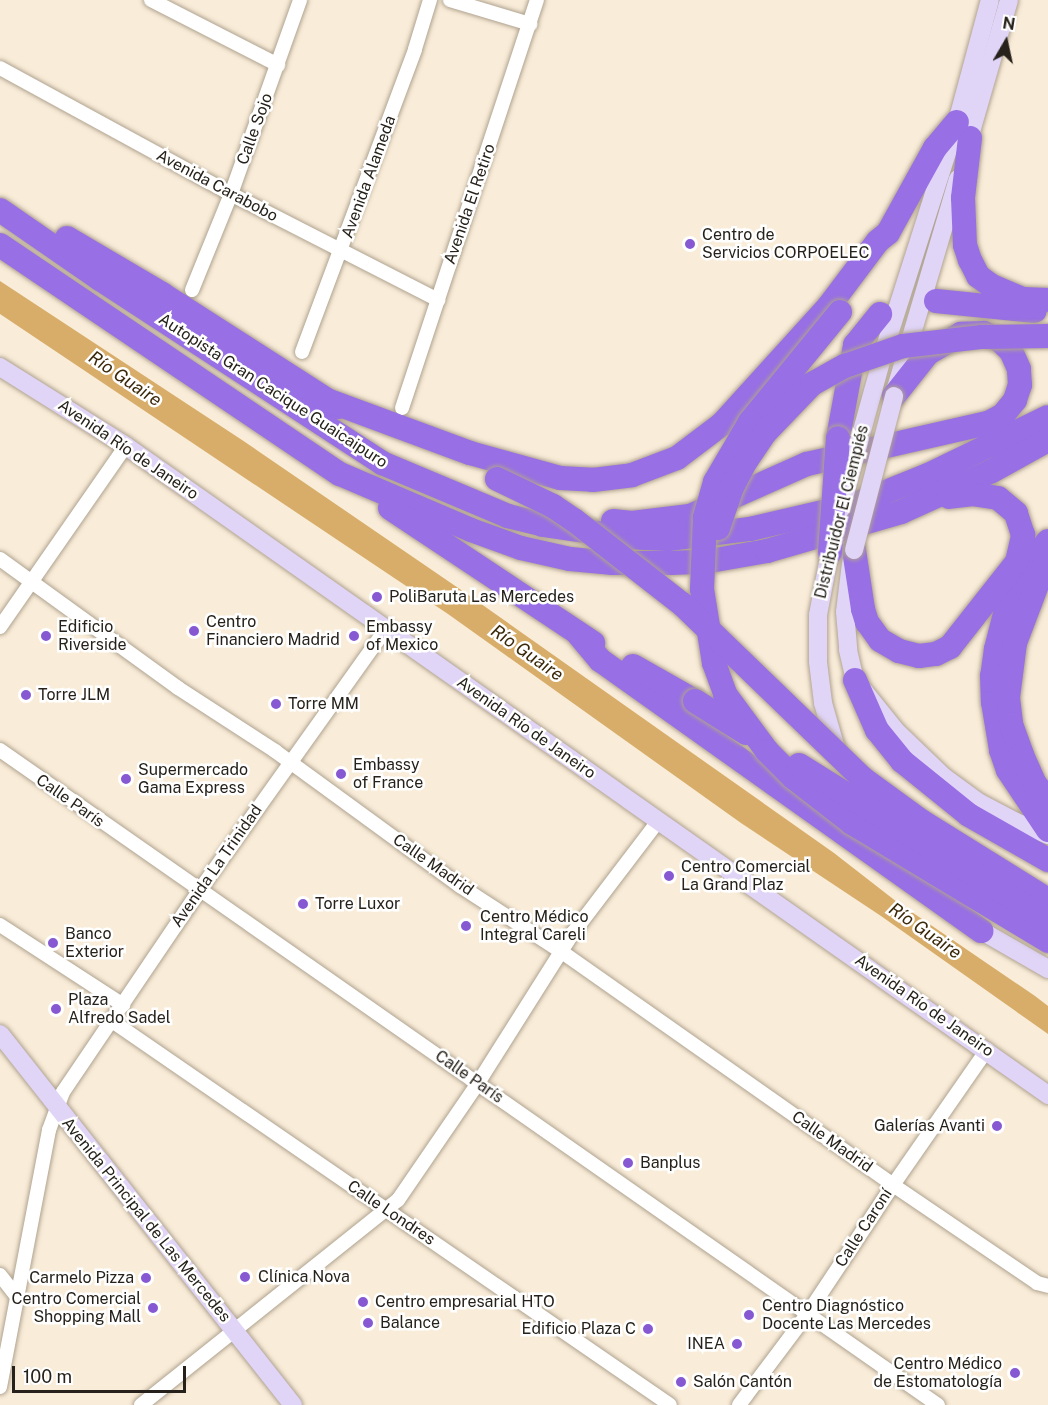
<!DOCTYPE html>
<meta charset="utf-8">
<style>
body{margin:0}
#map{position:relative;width:1048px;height:1405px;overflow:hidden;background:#f9ecd8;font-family:"Public Sans",sans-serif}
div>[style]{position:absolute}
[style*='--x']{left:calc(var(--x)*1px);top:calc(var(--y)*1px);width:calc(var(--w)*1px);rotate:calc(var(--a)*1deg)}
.water>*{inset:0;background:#d7ad69}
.roads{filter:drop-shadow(0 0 2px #afa390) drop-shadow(0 0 2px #afa390)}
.street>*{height:14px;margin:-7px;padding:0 7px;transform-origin:7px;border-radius:7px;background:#fff}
.secondary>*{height:18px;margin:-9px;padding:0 9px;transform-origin:9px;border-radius:9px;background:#e0d4f7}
.highway>*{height:24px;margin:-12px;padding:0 12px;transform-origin:12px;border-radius:12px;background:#986fe5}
.bridges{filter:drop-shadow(0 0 2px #afa390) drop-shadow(0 0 2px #afa390)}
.secondary-bridge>*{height:18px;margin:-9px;padding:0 9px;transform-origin:9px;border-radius:9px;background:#e0d4f7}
.highway-bridge>*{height:24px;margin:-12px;padding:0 12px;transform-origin:12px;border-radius:12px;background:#986fe5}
.dots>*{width:16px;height:16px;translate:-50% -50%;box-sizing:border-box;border:3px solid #fff;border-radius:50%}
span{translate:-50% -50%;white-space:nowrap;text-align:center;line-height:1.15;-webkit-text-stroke:5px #fff;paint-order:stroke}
.street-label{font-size:16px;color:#26211a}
.poi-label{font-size:16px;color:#26211a}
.left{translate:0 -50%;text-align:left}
.right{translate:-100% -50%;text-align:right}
.water-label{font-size:18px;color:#3b290a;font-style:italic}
.north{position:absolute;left:976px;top:12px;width:60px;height:60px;-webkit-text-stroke:4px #fff;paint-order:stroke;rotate:9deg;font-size:16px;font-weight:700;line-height:24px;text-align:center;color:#26211a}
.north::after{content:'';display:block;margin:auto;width:21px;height:27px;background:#26211a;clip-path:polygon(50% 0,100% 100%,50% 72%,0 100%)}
.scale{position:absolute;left:12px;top:1366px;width:174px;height:27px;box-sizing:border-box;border:3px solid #26211a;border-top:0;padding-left:8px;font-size:18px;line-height:21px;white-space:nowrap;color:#26211a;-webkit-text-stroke:4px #fff;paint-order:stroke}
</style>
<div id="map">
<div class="water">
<div style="clip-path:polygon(0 281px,242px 440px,467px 594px,834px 853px,897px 902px,1035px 996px,1048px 1006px,1048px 1034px,881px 916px,741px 823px,448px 614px,0 314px)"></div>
</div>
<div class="roads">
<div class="street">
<div style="--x:151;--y:0;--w:143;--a:27.1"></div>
<div style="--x:450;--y:0;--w:84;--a:16.7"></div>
<div style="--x:0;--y:68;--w:263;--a:28.6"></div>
<div style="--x:231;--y:194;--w:233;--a:27.1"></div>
<div style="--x:192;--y:290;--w:104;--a:-67.9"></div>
<div style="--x:231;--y:194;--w:206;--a:-70.4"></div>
<div style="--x:302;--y:352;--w:323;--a:-69.5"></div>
<div style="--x:415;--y:49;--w:51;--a:-73"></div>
<div style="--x:402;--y:408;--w:430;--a:-71.7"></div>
<div style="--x:0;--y:559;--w:220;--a:35.9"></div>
<div style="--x:178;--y:688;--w:116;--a:33"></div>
<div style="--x:275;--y:751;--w:229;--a:36.1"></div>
<div style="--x:460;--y:886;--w:121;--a:32.9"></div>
<div style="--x:562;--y:952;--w:405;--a:35.1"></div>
<div style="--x:893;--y:1185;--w:174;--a:34.2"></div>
<div style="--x:1037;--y:1283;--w:11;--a:15"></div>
<div style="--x:0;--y:627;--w:221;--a:-55.2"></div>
<div style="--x:0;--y:750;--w:1144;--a:34.93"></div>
<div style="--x:0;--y:925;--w:147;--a:33"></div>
<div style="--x:112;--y:1021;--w:677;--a:34.53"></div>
<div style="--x:0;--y:1275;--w:29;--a:52"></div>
<div style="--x:0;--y:1387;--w:262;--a:-79.2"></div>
<div style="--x:49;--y:1130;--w:40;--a:-69.8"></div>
<div style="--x:63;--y:1092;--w:243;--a:-55.9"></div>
<div style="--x:199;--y:891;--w:320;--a:-54.5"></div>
<div style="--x:141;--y:1405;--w:329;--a:-38.6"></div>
<div style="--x:398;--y:1200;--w:142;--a:-55.6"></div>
<div style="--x:478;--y:1083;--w:178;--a:-57.7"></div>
<div style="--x:573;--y:933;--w:142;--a:-52.7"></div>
<div style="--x:739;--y:1405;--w:115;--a:-53.1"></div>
<div style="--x:808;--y:1313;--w:154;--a:-56.4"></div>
<div style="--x:893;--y:1185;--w:165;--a:-55.2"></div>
</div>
<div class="secondary">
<div style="--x:966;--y:149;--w:155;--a:-73.9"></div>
<div style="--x:0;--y:367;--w:149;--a:32.1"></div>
<div style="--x:126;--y:446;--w:1128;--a:35.14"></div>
<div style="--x:896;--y:388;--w:218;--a:-73.5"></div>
<div style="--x:860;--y:438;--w:94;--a:-74.6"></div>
<div style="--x:885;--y:347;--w:236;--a:-72.3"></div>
<div style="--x:957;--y:122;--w:126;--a:-74.9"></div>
<div style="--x:830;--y:552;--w:64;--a:100.8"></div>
<div style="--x:818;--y:615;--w:47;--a:90"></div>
<div style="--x:818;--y:662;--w:41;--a:83"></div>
<div style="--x:823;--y:703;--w:51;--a:74.1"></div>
<div style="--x:851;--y:563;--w:49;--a:97"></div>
<div style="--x:845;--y:612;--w:38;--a:85"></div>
<div style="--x:848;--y:650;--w:31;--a:77"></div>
<div style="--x:855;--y:680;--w:65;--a:51.2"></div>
<div style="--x:896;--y:731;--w:66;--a:43.8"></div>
<div style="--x:944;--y:777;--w:42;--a:36.3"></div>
<div style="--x:978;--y:802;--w:43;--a:27.8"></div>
<div style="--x:1016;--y:822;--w:35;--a:22"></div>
<div style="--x:973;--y:923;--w:12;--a:42"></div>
<div style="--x:982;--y:931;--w:76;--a:29.9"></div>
<div style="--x:0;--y:1034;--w:473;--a:51.7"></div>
</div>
<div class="highway">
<div style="--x:970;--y:138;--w:60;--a:96.7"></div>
<div style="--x:963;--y:198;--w:47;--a:87.6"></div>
<div style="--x:965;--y:245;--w:16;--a:72"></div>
<div style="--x:970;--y:260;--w:18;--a:63"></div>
<div style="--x:978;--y:276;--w:17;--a:36"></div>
<div style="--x:992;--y:286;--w:34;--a:23"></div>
<div style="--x:1023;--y:299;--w:25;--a:2"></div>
<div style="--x:0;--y:210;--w:121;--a:34.6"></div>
<div style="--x:100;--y:279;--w:337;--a:33.1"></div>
<div style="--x:382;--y:463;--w:137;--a:22.8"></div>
<div style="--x:508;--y:516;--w:36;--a:14"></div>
<div style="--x:543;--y:525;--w:83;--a:8.3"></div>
<div style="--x:625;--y:537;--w:43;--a:2.7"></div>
<div style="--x:668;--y:539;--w:83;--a:-7"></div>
<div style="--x:750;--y:529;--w:106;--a:-13.1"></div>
<div style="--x:853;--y:505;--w:81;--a:-21.8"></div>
<div style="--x:928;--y:475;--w:133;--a:-25.8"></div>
<div style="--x:67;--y:238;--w:110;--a:30.5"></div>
<div style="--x:162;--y:294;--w:209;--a:32.7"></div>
<div style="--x:0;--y:245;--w:410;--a:34"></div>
<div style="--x:340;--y:474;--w:142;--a:23.1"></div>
<div style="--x:471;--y:530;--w:53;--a:19.8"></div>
<div style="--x:521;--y:548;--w:50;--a:12.7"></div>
<div style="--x:570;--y:559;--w:43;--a:5.3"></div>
<div style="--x:613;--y:563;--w:57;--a:0"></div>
<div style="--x:670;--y:563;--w:34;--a:-2"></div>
<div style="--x:704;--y:562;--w:64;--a:-9.9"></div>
<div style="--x:767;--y:551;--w:140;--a:-16.2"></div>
<div style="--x:901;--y:512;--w:100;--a:-24.3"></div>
<div style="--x:992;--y:471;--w:64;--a:-29"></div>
<div style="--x:936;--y:301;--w:99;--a:5.8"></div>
<div style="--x:324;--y:399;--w:156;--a:20.3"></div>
<div style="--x:470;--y:453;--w:93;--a:15.5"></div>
<div style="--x:560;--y:478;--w:33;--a:3"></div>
<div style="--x:593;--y:480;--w:39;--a:-7"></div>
<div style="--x:632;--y:475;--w:48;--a:-20.7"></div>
<div style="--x:677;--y:458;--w:56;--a:-37.1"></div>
<div style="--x:722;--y:424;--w:159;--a:-47.8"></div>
<div style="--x:829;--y:306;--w:81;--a:-53"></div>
<div style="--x:878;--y:241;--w:13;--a:-39"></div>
<div style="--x:888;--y:233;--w:97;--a:-61.1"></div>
<div style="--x:935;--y:148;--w:34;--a:-50"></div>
<div style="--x:838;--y:438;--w:95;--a:-79.6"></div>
<div style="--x:855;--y:345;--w:40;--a:-51"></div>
<div style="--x:390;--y:508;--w:244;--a:33.6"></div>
<div style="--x:613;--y:521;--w:19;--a:6"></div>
<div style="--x:632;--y:523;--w:58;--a:-6.9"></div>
<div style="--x:690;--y:516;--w:128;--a:-24"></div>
<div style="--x:807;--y:464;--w:186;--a:-12.8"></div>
<div style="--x:988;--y:423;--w:17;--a:-28"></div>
<div style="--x:1003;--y:415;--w:19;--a:-51"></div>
<div style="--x:1015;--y:400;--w:16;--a:-72"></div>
<div style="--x:1020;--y:385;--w:16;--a:-94"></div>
<div style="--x:1019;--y:369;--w:20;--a:-114"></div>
<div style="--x:1011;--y:351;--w:16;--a:-137"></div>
<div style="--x:999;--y:340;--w:17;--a:-155"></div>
<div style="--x:984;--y:333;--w:23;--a:178"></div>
<div style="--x:961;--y:334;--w:38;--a:150"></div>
<div style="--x:928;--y:353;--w:55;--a:128.3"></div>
<div style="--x:1048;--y:541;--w:49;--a:126.6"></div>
<div style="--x:1019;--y:580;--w:25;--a:117"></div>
<div style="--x:1008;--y:602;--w:49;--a:104.3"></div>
<div style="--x:996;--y:649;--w:27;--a:98"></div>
<div style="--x:992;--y:676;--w:26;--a:88"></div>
<div style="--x:993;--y:702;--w:49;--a:80.5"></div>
<div style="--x:1001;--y:750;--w:21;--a:71"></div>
<div style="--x:1008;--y:770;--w:72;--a:56.3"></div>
<div style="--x:854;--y:550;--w:60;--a:81.3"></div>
<div style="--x:863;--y:609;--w:14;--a:73"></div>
<div style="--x:867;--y:622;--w:22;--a:54"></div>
<div style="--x:880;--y:640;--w:22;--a:30"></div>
<div style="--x:899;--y:651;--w:21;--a:14"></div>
<div style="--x:919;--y:656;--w:17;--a:-7"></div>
<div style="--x:936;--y:654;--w:16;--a:-27"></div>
<div style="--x:950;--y:647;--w:108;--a:-51.8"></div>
<div style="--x:1017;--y:562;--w:28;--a:-77"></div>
<div style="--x:1023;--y:535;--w:23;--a:-108"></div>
<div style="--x:1016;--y:513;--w:23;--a:-140"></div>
<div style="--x:998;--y:498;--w:25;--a:-171"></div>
<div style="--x:973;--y:494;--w:24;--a:173"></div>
<div style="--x:1048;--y:556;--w:93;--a:110.8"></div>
<div style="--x:1015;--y:643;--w:55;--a:97.3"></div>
<div style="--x:1008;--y:698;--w:26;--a:83"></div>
<div style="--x:1011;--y:724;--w:33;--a:70"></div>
<div style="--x:1022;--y:755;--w:32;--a:66"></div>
<div style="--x:1035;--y:784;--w:20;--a:49"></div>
<div style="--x:579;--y:635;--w:33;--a:50"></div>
<div style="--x:600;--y:660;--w:468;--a:35.4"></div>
<div style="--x:633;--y:666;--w:71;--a:29.4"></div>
<div style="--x:855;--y:680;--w:55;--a:66.3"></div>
<div style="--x:877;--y:730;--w:40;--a:51"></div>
<div style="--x:902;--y:761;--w:86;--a:38.9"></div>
<div style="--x:969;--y:815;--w:91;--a:29.7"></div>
</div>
</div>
<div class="bridges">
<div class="secondary-bridge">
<div style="--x:841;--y:509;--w:73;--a:-75"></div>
<div style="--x:854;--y:550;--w:159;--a:-75.4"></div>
</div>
<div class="highway-bridge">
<div style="--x:840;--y:312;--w:142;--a:129.3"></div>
<div style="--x:750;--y:422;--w:69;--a:120.3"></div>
<div style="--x:715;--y:482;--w:37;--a:106"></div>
<div style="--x:705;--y:518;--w:71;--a:92.4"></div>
<div style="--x:702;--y:589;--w:75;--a:80.8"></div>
<div style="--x:714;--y:663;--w:33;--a:70"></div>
<div style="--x:725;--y:694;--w:71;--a:53.6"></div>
<div style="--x:767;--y:751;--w:37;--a:45"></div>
<div style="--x:793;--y:777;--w:75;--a:37.9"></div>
<div style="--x:852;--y:823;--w:229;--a:31"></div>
<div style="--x:497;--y:479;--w:62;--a:25.7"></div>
<div style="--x:553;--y:506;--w:25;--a:34"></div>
<div style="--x:574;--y:520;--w:137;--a:37.9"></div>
<div style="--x:682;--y:604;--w:250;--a:44"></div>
<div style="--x:862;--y:778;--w:73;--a:36.1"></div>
<div style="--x:921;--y:821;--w:150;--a:31.9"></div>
<div style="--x:718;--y:528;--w:43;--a:-71.1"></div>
<div style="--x:732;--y:487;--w:30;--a:-62"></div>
<div style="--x:746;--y:461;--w:34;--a:-56"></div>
<div style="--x:765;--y:433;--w:68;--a:-46.2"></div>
<div style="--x:812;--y:384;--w:38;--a:-29"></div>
<div style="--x:845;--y:366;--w:61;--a:-19"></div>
<div style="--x:903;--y:346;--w:80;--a:-6.5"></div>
<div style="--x:982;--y:337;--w:66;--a:-0.9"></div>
<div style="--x:830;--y:552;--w:114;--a:-86"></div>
<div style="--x:695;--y:701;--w:60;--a:32.1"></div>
<div style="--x:799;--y:765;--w:293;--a:31.9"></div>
</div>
</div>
<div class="dots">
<div style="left:690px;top:244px;background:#8659d2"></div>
<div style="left:377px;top:597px;background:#8659d2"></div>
<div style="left:194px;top:631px;background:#8659d2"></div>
<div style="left:46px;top:636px;background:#8659d2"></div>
<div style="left:354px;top:636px;background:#8659d2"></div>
<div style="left:26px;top:695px;background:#8659d2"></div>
<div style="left:276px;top:704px;background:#8659d2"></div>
<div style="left:341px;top:774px;background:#8659d2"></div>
<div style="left:126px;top:779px;background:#8659d2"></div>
<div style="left:669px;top:876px;background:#8659d2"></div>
<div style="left:303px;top:904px;background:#8659d2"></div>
<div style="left:466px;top:926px;background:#8659d2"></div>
<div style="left:53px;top:943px;background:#8659d2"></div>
<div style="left:56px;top:1009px;background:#8659d2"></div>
<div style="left:997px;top:1126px;background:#8659d2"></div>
<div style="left:628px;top:1163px;background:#8659d2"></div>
<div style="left:245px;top:1277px;background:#8659d2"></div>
<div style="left:146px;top:1278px;background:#8659d2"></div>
<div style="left:363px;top:1302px;background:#8659d2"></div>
<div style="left:153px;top:1308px;background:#8659d2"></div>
<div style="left:749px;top:1315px;background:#8659d2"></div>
<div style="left:368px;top:1323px;background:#8659d2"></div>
<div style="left:648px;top:1329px;background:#8659d2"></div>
<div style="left:737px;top:1344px;background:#8659d2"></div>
<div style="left:1015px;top:1373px;background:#8659d2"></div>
<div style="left:681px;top:1382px;background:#8659d2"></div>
</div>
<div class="street-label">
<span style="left:255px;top:129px;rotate:-70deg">Calle Sojo</span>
<span style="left:369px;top:177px;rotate:-70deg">Avenida Alameda</span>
<span style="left:217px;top:186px;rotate:28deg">Avenida Carabobo</span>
<span style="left:470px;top:204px;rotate:-71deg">Avenida El Retiro</span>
<span style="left:273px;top:391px;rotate:33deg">Autopista Gran Cacique Guaicaipuro</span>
<span style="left:128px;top:450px;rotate:34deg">Avenida Río de Janeiro</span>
<span style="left:842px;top:512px;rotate:-76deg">Distribuidor El Ciempiés</span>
<span style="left:526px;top:728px;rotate:35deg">Avenida Río de Janeiro</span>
<span style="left:70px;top:801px;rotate:35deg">Calle París</span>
<span style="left:433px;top:865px;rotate:35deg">Calle Madrid</span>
<span style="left:217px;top:866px;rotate:-55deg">Avenida La Trinidad</span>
<span style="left:924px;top:1006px;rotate:35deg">Avenida Río de Janeiro</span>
<span style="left:469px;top:1077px;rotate:35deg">Calle París</span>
<span style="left:832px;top:1142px;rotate:35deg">Calle Madrid</span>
<span style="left:391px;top:1213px;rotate:34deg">Calle Londres</span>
<span style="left:146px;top:1220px;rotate:51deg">Avenida Principal de Las Mercedes</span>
<span style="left:864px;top:1228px;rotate:-57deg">Calle Caroní</span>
</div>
<div class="poi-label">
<span class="left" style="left:702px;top:244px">Centro de<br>Servicios CORPOELEC</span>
<span class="left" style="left:389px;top:597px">PoliBaruta Las Mercedes</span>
<span class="left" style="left:206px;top:631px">Centro<br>Financiero Madrid</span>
<span class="left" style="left:58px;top:636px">Edificio<br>Riverside</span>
<span class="left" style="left:366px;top:636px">Embassy<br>of Mexico</span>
<span class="left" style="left:38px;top:695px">Torre JLM</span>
<span class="left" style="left:288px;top:704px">Torre MM</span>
<span class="left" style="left:353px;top:774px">Embassy<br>of France</span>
<span class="left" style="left:138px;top:779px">Supermercado<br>Gama Express</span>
<span class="left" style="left:681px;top:876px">Centro Comercial<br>La Grand Plaz</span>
<span class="left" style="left:315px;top:904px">Torre Luxor</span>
<span class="left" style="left:480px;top:926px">Centro Médico<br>Integral Careli</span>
<span class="left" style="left:65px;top:943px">Banco<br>Exterior</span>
<span class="left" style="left:68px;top:1009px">Plaza<br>Alfredo Sadel</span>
<span class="right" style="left:985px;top:1126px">Galerías Avanti</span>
<span class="left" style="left:640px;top:1163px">Banplus</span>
<span class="left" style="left:258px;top:1277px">Clínica Nova</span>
<span class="right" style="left:134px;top:1278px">Carmelo Pizza</span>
<span class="right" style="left:141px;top:1308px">Centro Comercial<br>Shopping Mall</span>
<span class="left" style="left:375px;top:1302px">Centro empresarial HTO</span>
<span class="left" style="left:762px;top:1315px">Centro Diagnóstico<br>Docente Las Mercedes</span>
<span class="left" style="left:380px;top:1323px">Balance</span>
<span class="right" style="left:636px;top:1329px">Edificio Plaza C</span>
<span class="right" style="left:725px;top:1344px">INEA</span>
<span class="right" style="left:1002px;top:1373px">Centro Médico<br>de Estomatología</span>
<span class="left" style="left:693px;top:1382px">Salón Cantón</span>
</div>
<div class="water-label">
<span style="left:125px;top:379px;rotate:34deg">Río Guaire</span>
<span style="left:527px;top:653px;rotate:35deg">Río Guaire</span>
<span style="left:925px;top:931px;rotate:35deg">Río Guaire</span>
</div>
<div class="north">N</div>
<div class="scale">100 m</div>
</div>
